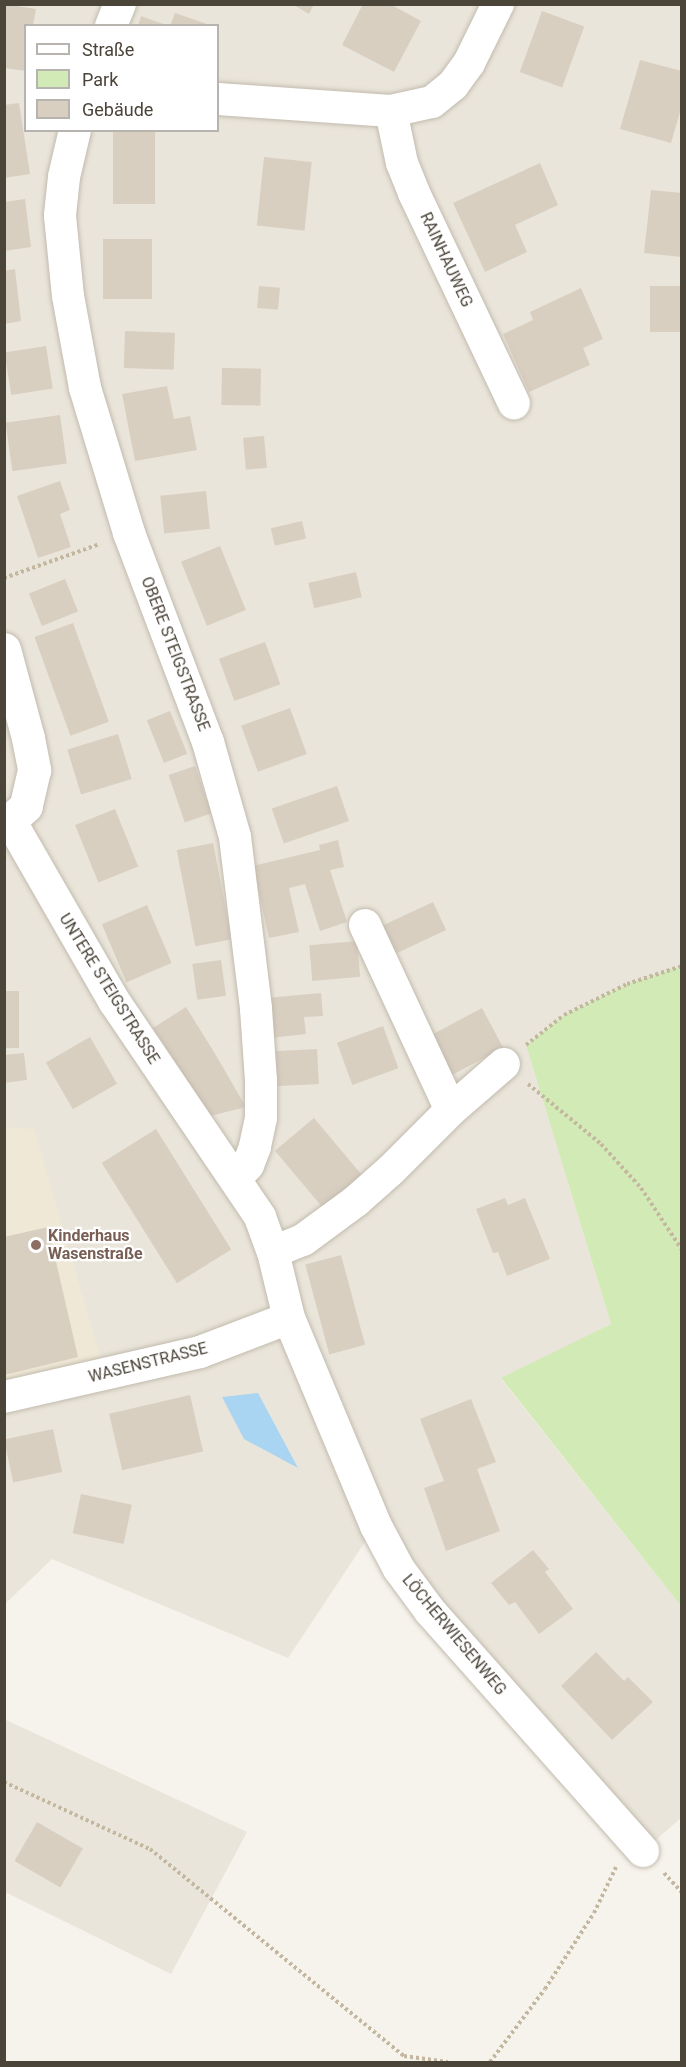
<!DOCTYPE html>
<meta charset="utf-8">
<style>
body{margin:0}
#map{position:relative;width:686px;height:2067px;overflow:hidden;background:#f6f3ec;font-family:Roboto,sans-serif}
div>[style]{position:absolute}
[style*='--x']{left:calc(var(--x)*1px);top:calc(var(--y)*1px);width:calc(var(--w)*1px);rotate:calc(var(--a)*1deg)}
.residential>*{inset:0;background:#eae5da}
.education>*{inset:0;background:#efe8d6}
.green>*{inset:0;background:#d2eab5}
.water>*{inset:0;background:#a9d4f2}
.building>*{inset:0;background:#d8cfc1;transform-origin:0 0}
.path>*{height:4px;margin-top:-2px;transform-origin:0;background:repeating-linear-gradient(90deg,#c4b79f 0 3px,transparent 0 6px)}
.roads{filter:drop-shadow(0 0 2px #c2bbae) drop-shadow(0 0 2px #c2bbae)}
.minor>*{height:32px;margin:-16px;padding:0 16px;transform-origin:16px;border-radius:16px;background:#fff}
.tertiary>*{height:33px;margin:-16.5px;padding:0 16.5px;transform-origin:16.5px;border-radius:16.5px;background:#fff}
.dots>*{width:16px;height:16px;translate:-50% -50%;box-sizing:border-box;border:3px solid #fff;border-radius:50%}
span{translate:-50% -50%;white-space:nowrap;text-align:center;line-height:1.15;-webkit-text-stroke:4.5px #fff;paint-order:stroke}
.street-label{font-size:16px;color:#4b4439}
.education-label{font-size:16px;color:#785e54;font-weight:700}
.left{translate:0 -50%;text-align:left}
.frame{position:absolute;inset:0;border:6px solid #4b4439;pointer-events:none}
.legend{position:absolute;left:24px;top:24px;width:195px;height:108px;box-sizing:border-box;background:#fff;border:2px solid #b7b4b0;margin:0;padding:8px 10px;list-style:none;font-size:18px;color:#4b4439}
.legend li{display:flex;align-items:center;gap:12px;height:30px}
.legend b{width:30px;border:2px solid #b7b4b0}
</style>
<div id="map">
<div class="residential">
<div style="clip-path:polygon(evenodd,5px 5px,681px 5px,681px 966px,627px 984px,564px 1015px,526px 1045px,611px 1324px,501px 1379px,681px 1606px,681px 1818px,643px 1851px,375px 1527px,288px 1658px,52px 1559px,5px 1604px,5px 5px,26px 26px,218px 26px,218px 130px,26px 130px,26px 26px)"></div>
<div style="clip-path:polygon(4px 1719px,247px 1832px,171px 1974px,5px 1892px)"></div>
</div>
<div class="education">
<div style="clip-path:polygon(4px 1127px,34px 1129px,101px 1360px,4px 1381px)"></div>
</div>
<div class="green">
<div style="clip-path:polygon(681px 966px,682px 966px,681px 1606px,501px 1378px,611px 1324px,526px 1045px,564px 1015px,627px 984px)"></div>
</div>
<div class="water">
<div style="clip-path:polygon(258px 1393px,298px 1468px,244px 1439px,222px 1397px)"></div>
</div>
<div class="building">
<div style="clip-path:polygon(4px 4px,36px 9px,33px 26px,26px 26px,26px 71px,4px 68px)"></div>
<div style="clip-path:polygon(292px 4px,314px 4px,309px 14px)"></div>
<div style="clip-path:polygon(363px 4px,390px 4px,421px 21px,394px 72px,342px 45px)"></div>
<div style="left:542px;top:11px;width:45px;height:65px;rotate:20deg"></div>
<div style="clip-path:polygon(175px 13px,210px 25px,209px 26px,170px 26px)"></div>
<div style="clip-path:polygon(141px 16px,166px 25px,166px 26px,138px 26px)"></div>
<div style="clip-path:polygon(640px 60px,682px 71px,682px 105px,671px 143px,620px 129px)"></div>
<div style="clip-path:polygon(19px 103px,30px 174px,4px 178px,4px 105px)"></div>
<div style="left:113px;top:130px;width:42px;height:74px"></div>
<div style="left:264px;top:157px;width:48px;height:69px;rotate:6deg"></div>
<div style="clip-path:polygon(540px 163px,558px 205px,515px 225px,527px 252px,485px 272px,453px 203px)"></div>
<div style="clip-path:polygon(651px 190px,682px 193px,682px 257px,644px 253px)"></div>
<div style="clip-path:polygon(25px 199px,31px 247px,4px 251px,4px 202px)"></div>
<div style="left:103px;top:239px;width:49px;height:60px"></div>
<div style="clip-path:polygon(15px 269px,21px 321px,4px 324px,4px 271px)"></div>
<div style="left:259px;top:286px;width:21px;height:22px;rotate:5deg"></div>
<div style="left:650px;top:286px;width:32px;height:46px"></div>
<div style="clip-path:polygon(581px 288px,603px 339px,583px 348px,590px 365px,529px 392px,503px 334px,533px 320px,530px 312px)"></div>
<div style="left:125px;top:331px;width:50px;height:37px;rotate:2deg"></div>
<div style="left:46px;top:346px;width:43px;height:42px;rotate:81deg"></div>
<div style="left:222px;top:368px;width:39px;height:37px;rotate:1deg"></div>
<div style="clip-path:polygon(167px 386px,174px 419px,190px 416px,197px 450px,135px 461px,122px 394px)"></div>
<div style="left:60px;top:415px;width:49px;height:55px;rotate:82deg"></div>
<div style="left:264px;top:436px;width:32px;height:21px;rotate:85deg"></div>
<div style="clip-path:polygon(60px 481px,70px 510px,60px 514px,71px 547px,38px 558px,17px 496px)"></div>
<div style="left:206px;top:491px;width:38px;height:46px;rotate:84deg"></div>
<div style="left:302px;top:521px;width:18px;height:32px;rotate:77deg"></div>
<div style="left:220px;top:546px;width:69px;height:42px;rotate:68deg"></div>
<div style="left:356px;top:572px;width:26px;height:49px;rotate:77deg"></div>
<div style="left:65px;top:579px;width:35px;height:39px;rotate:68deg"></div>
<div style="left:73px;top:623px;width:105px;height:41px;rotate:70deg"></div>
<div style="left:265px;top:642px;width:45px;height:49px;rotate:70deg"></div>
<div style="left:290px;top:708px;width:49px;height:52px;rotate:70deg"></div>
<div style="left:170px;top:711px;width:46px;height:25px;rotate:68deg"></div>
<div style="left:118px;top:734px;width:47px;height:53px;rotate:73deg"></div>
<div style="left:195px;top:766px;width:50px;height:28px;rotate:71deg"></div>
<div style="left:337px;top:786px;width:37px;height:69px;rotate:71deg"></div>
<div style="left:115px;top:809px;width:62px;height:43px;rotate:68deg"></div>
<div style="clip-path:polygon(338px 840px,344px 867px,330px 870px,347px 922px,320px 931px,305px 884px,289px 888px,299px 932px,269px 938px,253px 866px,320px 850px,319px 845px)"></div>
<div style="left:213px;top:843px;width:98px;height:37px;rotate:79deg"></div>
<div style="left:433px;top:902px;width:31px;height:61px;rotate:65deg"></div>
<div style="left:147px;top:905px;width:63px;height:49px;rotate:67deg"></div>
<div style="left:357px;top:941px;width:36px;height:48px;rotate:85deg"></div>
<div style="left:221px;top:960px;width:36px;height:29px;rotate:82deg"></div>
<div style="left:4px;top:991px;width:15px;height:57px"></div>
<div style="clip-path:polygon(321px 993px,323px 1016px,304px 1017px,306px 1034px,270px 1038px,266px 998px)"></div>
<div style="clip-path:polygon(186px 1007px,214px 1052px,246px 1107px,210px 1116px,153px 1028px)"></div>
<div style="left:482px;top:1008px;width:45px;height:67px;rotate:62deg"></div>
<div style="left:383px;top:1026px;width:45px;height:49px;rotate:70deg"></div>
<div style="left:90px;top:1037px;width:54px;height:51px;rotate:60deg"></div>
<div style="left:317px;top:1049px;width:35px;height:43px;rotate:87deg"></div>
<div style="clip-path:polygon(24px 1053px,27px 1080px,4px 1083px,4px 1055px)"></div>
<div style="left:314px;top:1118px;width:80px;height:51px;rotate:50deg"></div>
<div style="left:156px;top:1129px;width:142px;height:64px;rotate:58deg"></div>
<div style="clip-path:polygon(505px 1198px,508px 1205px,525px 1198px,550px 1259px,507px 1276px,498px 1252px,493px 1253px,476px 1209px)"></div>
<div style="clip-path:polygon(48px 1227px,78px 1357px,4px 1375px,4px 1237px)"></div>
<div style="left:341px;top:1255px;width:93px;height:37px;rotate:75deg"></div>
<div style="left:190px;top:1395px;width:58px;height:83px;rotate:77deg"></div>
<div style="clip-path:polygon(471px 1399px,496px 1462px,477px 1469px,500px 1531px,446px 1551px,424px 1488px,444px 1481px,420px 1419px)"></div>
<div style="left:53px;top:1429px;width:44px;height:50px;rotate:78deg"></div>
<div style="left:81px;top:1494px;width:52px;height:40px;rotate:12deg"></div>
<div style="clip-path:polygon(533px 1550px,549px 1569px,545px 1572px,573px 1609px,539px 1634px,515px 1602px,509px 1605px,491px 1583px)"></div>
<div style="clip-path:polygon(596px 1652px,624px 1681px,628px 1677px,653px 1702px,612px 1740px,561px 1686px)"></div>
<div style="left:37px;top:1822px;width:53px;height:45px;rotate:30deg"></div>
</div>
<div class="path">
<div style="--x:4;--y:578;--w:102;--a:-19.5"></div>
<div style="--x:526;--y:1045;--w:48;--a:-38.3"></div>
<div style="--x:564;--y:1015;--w:70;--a:-26.2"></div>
<div style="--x:627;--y:984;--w:58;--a:-18.1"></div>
<div style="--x:528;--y:1084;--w:94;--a:39.4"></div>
<div style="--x:601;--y:1144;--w:59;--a:47.7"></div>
<div style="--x:641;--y:1188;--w:74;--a:56.5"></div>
<div style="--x:4;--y:1782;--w:161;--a:24.7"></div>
<div style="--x:150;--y:1849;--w:328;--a:39.2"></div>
<div style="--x:404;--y:2056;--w:44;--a:7.8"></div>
<div style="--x:664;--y:1873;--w:26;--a:47"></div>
<div style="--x:490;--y:2062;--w:91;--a:-53"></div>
<div style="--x:545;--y:1989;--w:90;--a:-57.2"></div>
<div style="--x:594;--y:1913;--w:51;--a:-64.4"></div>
</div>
<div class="roads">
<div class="minor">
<div style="--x:111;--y:26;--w:24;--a:-68"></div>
<div style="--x:218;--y:99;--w:173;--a:4"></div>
<div style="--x:391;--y:111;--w:42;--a:-12.4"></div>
<div style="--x:432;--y:102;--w:27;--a:-39"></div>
<div style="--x:453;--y:85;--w:27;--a:-54"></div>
<div style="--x:469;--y:63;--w:66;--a:-63.8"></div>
<div style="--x:391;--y:111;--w:53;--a:78.1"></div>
<div style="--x:402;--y:163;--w:32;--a:68"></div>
<div style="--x:414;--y:193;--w:233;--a:64.6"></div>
<div style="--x:75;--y:130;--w:48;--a:103.2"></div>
<div style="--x:64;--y:177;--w:39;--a:96"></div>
<div style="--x:60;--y:216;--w:80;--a:84.3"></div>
<div style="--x:68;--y:296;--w:94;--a:79.5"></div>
<div style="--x:85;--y:388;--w:152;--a:73.1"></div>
<div style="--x:129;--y:533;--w:223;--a:69.3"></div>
<div style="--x:208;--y:742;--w:99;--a:74.1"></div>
<div style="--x:235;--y:837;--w:173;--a:83"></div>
<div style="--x:256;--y:1009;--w:71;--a:86"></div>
<div style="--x:261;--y:1080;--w:38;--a:90"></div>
<div style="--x:261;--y:1118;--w:30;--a:102"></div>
<div style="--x:255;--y:1147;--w:19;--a:111"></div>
<div style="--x:248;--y:1165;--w:18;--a:133"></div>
<div style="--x:11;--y:822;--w:207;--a:60.1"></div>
<div style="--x:114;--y:1001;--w:261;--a:55.9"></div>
<div style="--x:260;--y:1217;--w:37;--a:70"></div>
<div style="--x:273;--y:1252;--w:68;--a:76.4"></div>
<div style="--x:289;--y:1318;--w:225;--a:67.3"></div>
<div style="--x:376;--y:1526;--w:49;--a:61.9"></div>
<div style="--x:399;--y:1569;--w:52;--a:53.6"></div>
<div style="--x:430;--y:1611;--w:321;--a:48.4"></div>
<div style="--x:365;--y:925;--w:204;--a:65.1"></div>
<div style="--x:273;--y:1252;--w:32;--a:-22"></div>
<div style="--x:303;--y:1240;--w:66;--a:-36.3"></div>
<div style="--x:356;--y:1201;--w:47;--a:-41.5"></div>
<div style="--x:391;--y:1170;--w:85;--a:-45"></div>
<div style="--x:451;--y:1110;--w:70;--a:-41"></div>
<div style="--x:4;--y:1397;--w:201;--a:-12.9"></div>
<div style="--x:200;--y:1352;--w:95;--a:-20.9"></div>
</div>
<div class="tertiary">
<div style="--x:4;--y:649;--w:92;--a:74.9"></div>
<div style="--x:28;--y:738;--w:33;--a:79"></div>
<div style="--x:34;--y:770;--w:37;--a:103"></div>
<div style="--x:26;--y:806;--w:30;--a:138"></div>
</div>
</div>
<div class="dots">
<div style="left:36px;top:1245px;background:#8d6e63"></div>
</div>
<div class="street-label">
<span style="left:446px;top:260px;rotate:65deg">RAINHAUWEG</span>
<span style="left:175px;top:654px;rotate:69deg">OBERE STEIGSTRASSE</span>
<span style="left:109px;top:989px;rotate:58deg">UNTERE STEIGSTRASSE</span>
<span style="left:148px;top:1363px;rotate:-14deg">WASENSTRASSE</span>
<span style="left:454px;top:1635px;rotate:50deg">LÖCHERWIESENWEG</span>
</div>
<div class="education-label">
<span class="left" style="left:48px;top:1245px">Kinderhaus<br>Wasenstraße</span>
</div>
<div class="frame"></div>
<ul class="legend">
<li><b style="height:8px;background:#fff"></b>Straße</li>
<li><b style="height:16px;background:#d2eab5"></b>Park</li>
<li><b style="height:16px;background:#d8cfc1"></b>Gebäude</li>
</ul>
</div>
